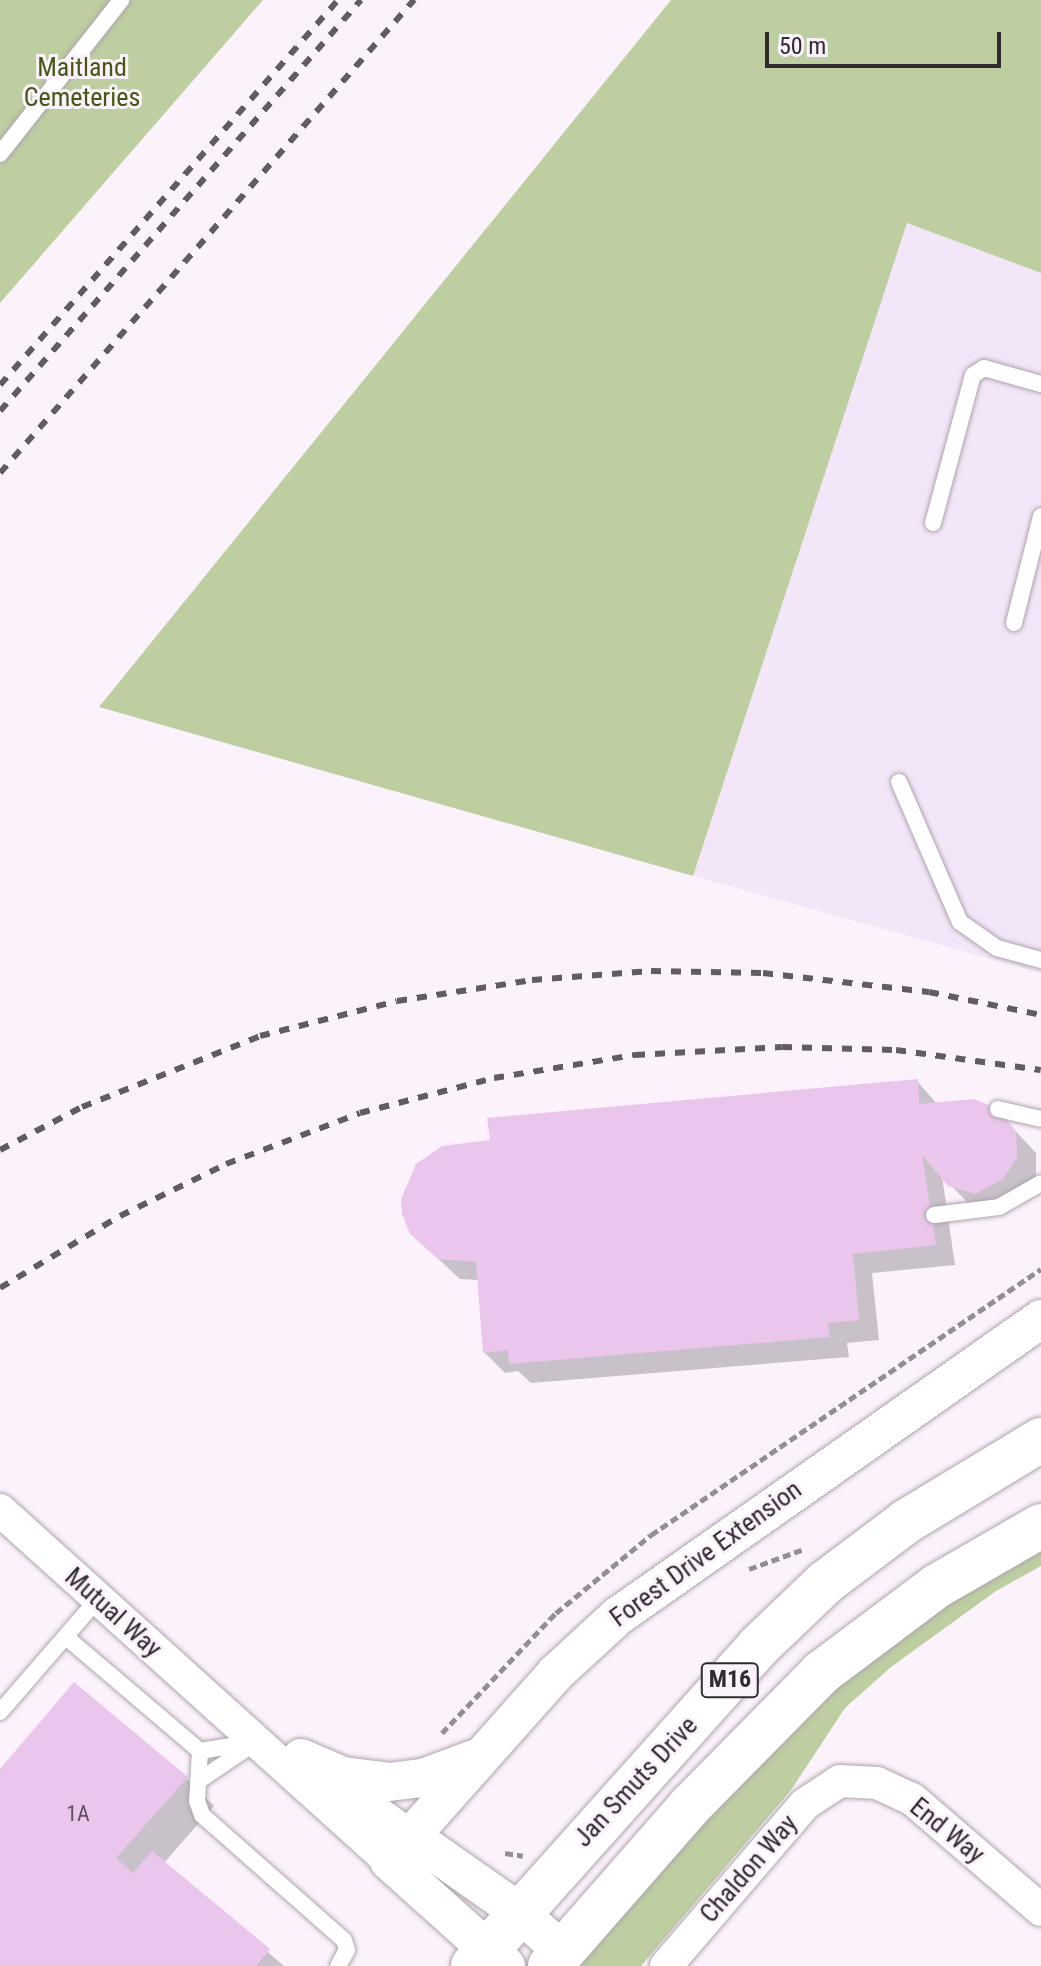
<!DOCTYPE html>
<style>
body{margin:0}
#map{position:relative;width:1041px;height:1966px;overflow:hidden;background:#fcf2fc;font-family:"Roboto Condensed",sans-serif}
div>[style]{position:absolute}
[style*='--x']{left:calc(var(--x)*1px);top:calc(var(--y)*1px);width:calc(var(--w)*1px);rotate:calc(var(--a)*1deg)}
.education>*{inset:0;background:#f4e6f9}
.green>*{inset:0;background:#bdcea1}
.shadow>*{inset:0;background:#0003}
.building>*{inset:0;background:#ebc6ec}
.path>*{height:5px;margin-top:-2.5px;transform-origin:0;background:repeating-linear-gradient(90deg,#948d94 0 8px,transparent 0 12px)}
.roads{filter:drop-shadow(0 0 2px #aea4ae) drop-shadow(0 0 2px #aea4ae)}
.service>*{height:16px;margin:-8px;padding:0 8px;transform-origin:8px;border-radius:8px;background:#fff}
.minor>*{height:32px;margin:-16px;padding:0 16px;transform-origin:16px;border-radius:16px;background:#fff}
.tertiary>*{height:38px;margin:-19px;padding:0 19px;transform-origin:19px;border-radius:19px;background:#fff}
.primary>*{height:44px;margin:-22px;padding:0 22px;transform-origin:22px;border-radius:22px;background:#fff}
.rail>*{height:6px;margin-top:-3px;transform-origin:0;background:repeating-linear-gradient(90deg,#615c61 0 10px,transparent 0 20px)}
span{translate:-50% -50%;white-space:nowrap;text-align:center;line-height:1.15;-webkit-text-stroke:6px #fcf2fc;paint-order:stroke}
.number-label{font-size:22px;color:#5e525e}
.number-label span{-webkit-text-stroke-width:0}
.shield-label span{padding:2px 6px;background:#fcf2fc;border:2px solid;border-radius:6px;-webkit-text-stroke-width:0}
.shield-label{font-size:24px;color:#2f2b2f;font-weight:700}
.park-label{font-size:26px;color:#445814}
.street-label{font-size:26px;color:#2f2b2f}
.scale{position:absolute;left:765px;top:32px;width:236px;height:36px;box-sizing:border-box;border:4px solid #2f2b2f;border-top:0;padding-left:10px;font-size:24px;line-height:28px;white-space:nowrap;color:#2f2b2f;-webkit-text-stroke:6px #fcf2fc;paint-order:stroke}
</style>
<div id="map">
<div class="education">
<div style="clip-path:polygon(907px 223px,1041px 273px,1041px 973px,693px 876px)"></div>
</div>
<div class="green">
<div style="clip-path:polygon(0 0,263px 0,0 303px)"></div>
<div style="clip-path:polygon(671px 0,1041px 0,1041px 273px,907px 223px,693px 876px,99px 707px)"></div>
<div style="clip-path:polygon(1041px 1532px,1041px 1566px,996px 1591px,891px 1667px,845px 1708px,791px 1790px,641px 1966px,564px 1966px,881px 1637px)"></div>
</div>
<div class="shadow">
<div style="clip-path:polygon(917px 1081px,937px 1104px,997px 1111px,1036px 1153px,1036px 1178px,1023px 1199px,971px 1206px,942px 1176px,955px 1265px,872px 1273px,879px 1340px,847px 1343px,849px 1357px,531px 1383px,518px 1371px,505px 1373px,485px 1353px,479px 1280px,460px 1279px,433px 1254px)"></div>
<div style="clip-path:polygon(0 1772px,186px 1778px,214px 1806px,164px 1863px,284px 1966px,0 1966px)"></div>
</div>
<div class="building">
<div style="clip-path:polygon(918px 1079px,919px 1104px,974px 1099px,998px 1109px,1016px 1131px,1017px 1158px,1003px 1179px,975px 1194px,948px 1186px,922px 1155px,936px 1245px,853px 1254px,859px 1320px,828px 1323px,830px 1337px,509px 1364px,508px 1350px,483px 1353px,476px 1262px,438px 1259px,410px 1234px,402px 1214px,401px 1199px,416px 1164px,442px 1146px,490px 1140px,487px 1118px)"></div>
<div style="clip-path:polygon(74px 1682px,188px 1777px,116px 1858px,133px 1873px,152px 1851px,270px 1949px,256px 1966px,0 1966px,0 1769px)"></div>
</div>
<div class="path">
<div style="--x:749;--y:1569;--w:59;--a:-20"></div>
<div style="--x:442;--y:1733;--w:166;--a:-46.5"></div>
<div style="--x:556;--y:1613;--w:123;--a:-39.4"></div>
<div style="--x:651;--y:1535;--w:472;--a:-34.3"></div>
<div style="--x:505;--y:1853;--w:18;--a:9"></div>
</div>
<div class="roads">
<div class="service">
<div style="--x:0;--y:154;--w:196;--a:-51.8"></div>
<div style="--x:933;--y:523;--w:153;--a:-74.9"></div>
<div style="--x:973;--y:375;--w:13;--a:-32"></div>
<div style="--x:984;--y:368;--w:59;--a:15.7"></div>
<div style="--x:1014;--y:623;--w:110;--a:-75.8"></div>
<div style="--x:899;--y:782;--w:153;--a:66.5"></div>
<div style="--x:960;--y:922;--w:45;--a:35.1"></div>
<div style="--x:997;--y:948;--w:46;--a:15.3"></div>
<div style="--x:998;--y:1109;--w:44;--a:13.1"></div>
<div style="--x:934;--y:1215;--w:65;--a:-7"></div>
<div style="--x:999;--y:1207;--w:48;--a:-29.7"></div>
<div style="--x:66;--y:1637;--w:176;--a:40.4"></div>
<div style="--x:200;--y:1751;--w:50;--a:93.4"></div>
<div style="--x:197;--y:1801;--w:15;--a:70"></div>
<div style="--x:202;--y:1815;--w:189;--a:41.4"></div>
<div style="--x:344;--y:1940;--w:10;--a:73"></div>
<div style="--x:347;--y:1950;--w:18;--a:119"></div>
<div style="--x:0;--y:1712;--w:150;--a:-49.1"></div>
<div style="--x:200;--y:1751;--w:51;--a:-9.1"></div>
<div style="--x:200;--y:1780;--w:68;--a:-34.2"></div>
</div>
<div class="minor">
<div style="--x:0;--y:1510;--w:524;--a:42.06"></div>
<div style="--x:322;--y:1773;--w:109;--a:35.3"></div>
<div style="--x:666;--y:1966;--w:213;--a:-49.4"></div>
<div style="--x:805;--y:1804;--w:42;--a:-33.3"></div>
<div style="--x:840;--y:1781;--w:37;--a:3"></div>
<div style="--x:877;--y:1783;--w:38;--a:25"></div>
<div style="--x:912;--y:1799;--w:170;--a:40.7"></div>
</div>
<div class="tertiary">
<div style="--x:301;--y:1758;--w:46;--a:23.2"></div>
<div style="--x:343;--y:1776;--w:46;--a:7.4"></div>
<div style="--x:389;--y:1782;--w:34;--a:-7"></div>
<div style="--x:423;--y:1778;--w:54;--a:-20.4"></div>
<div style="--x:411;--y:1836;--w:132;--a:35.1"></div>
<div style="--x:519;--y:1912;--w:59;--a:42.3"></div>
<div style="--x:506;--y:1966;--w:157;--a:-138.1"></div>
<div style="--x:389;--y:1861;--w:251;--a:-48.4"></div>
<div style="--x:556;--y:1673;--w:84;--a:-42.6"></div>
<div style="--x:618;--y:1616;--w:517;--a:-35.07"></div>
</div>
<div class="primary">
<div style="--x:473;--y:1966;--w:429;--a:-48.2"></div>
<div style="--x:759;--y:1646;--w:93;--a:-43.7"></div>
<div style="--x:826;--y:1582;--w:101;--a:-37"></div>
<div style="--x:907;--y:1521;--w:157;--a:-31.2"></div>
<div style="--x:550;--y:1966;--w:211;--a:-48.8"></div>
<div style="--x:689;--y:1807;--w:188;--a:-45.4"></div>
<div style="--x:821;--y:1673;--w:145;--a:-36.9"></div>
<div style="--x:937;--y:1586;--w:120;--a:-30"></div>
</div>
</div>
<div class="rail">
<div style="--x:0;--y:385;--w:512;--a:-48.72"></div>
<div style="--x:0;--y:411;--w:547;--a:-48.71"></div>
<div style="--x:0;--y:473;--w:629;--a:-48.81"></div>
<div style="--x:0;--y:1150;--w:93;--a:-27.7"></div>
<div style="--x:82;--y:1107;--w:192;--a:-21.7"></div>
<div style="--x:260;--y:1036;--w:141;--a:-14.3"></div>
<div style="--x:397;--y:1001;--w:137;--a:-8.8"></div>
<div style="--x:532;--y:980;--w:119;--a:-4.3"></div>
<div style="--x:651;--y:971;--w:112;--a:1"></div>
<div style="--x:763;--y:973;--w:167;--a:6.5"></div>
<div style="--x:929;--y:992;--w:114;--a:11.6"></div>
<div style="--x:0;--y:1288;--w:140;--a:-31"></div>
<div style="--x:120;--y:1216;--w:118;--a:-26.1"></div>
<div style="--x:226;--y:1164;--w:143;--a:-20.8"></div>
<div style="--x:360;--y:1113;--w:138;--a:-14.6"></div>
<div style="--x:494;--y:1078;--w:143;--a:-9.3"></div>
<div style="--x:635;--y:1055;--w:147;--a:-3.1"></div>
<div style="--x:782;--y:1047;--w:114;--a:1.5"></div>
<div style="--x:896;--y:1050;--w:146;--a:7.9"></div>
</div>
<div class="number-label">
<span style="left:78px;top:1814px">1A</span>
</div>
<div class="shield-label">
<span style="left:730px;top:1680px">M16</span>
</div>
<div class="park-label">
<span style="left:82px;top:83px">Maitland<br>Cemeteries</span>
</div>
<div class="street-label">
<span style="left:706px;top:1554px;rotate:-36deg">Forest Drive Extension</span>
<span style="left:113px;top:1613px;rotate:42deg">Mutual Way</span>
<span style="left:636px;top:1782px;rotate:-47deg">Jan Smuts Drive</span>
<span style="left:947px;top:1831px;rotate:39deg">End Way</span>
<span style="left:749px;top:1869px;rotate:-49deg">Chaldon Way</span>
</div>
<div class="scale">50 m</div>
</div>
